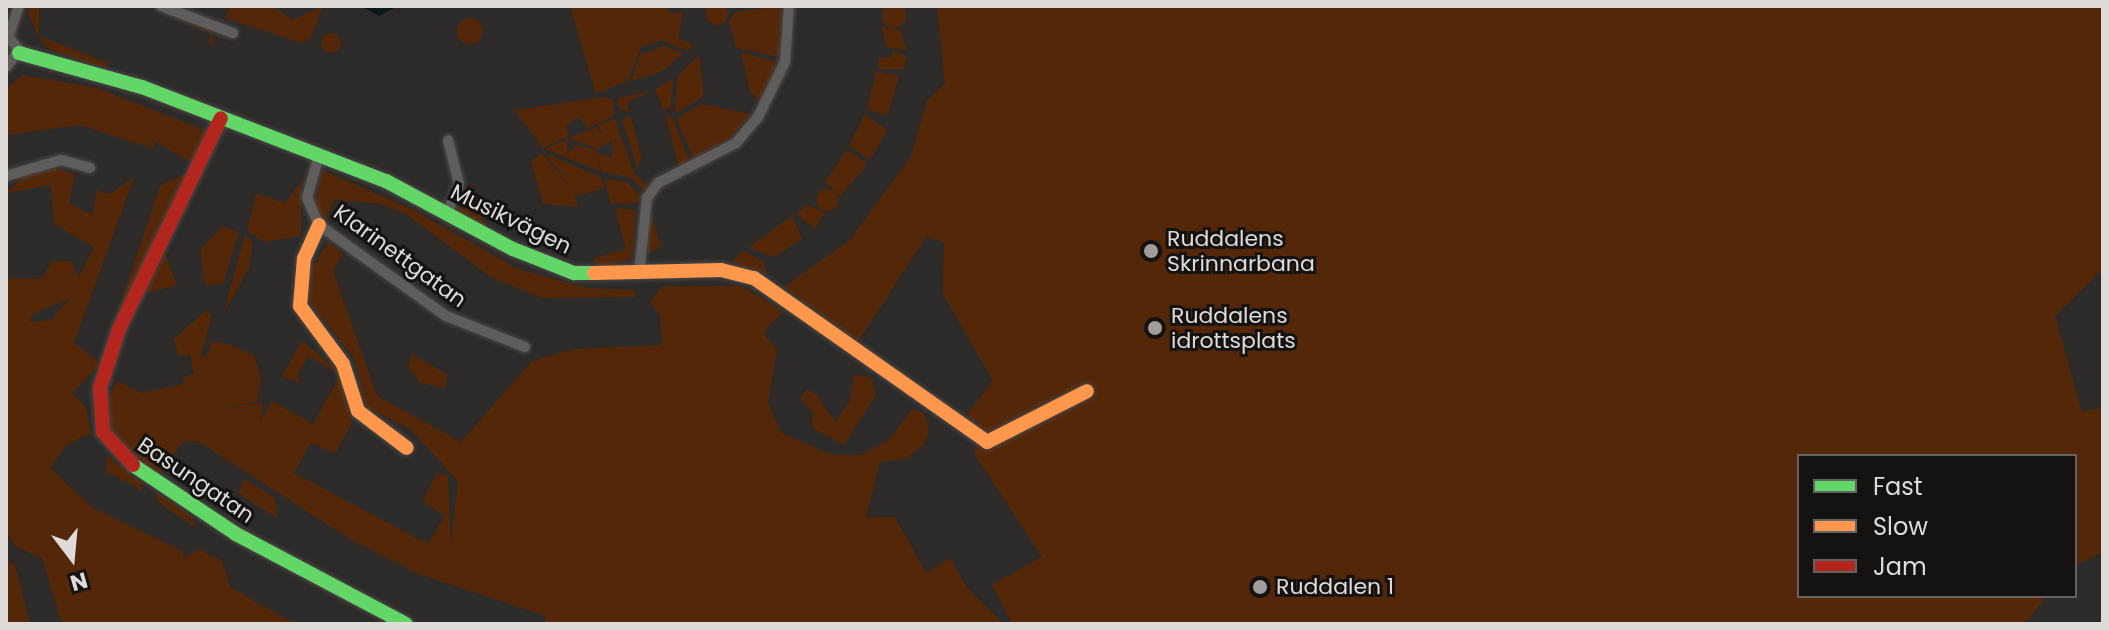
<!DOCTYPE html>
<meta charset="utf-8">
<style>
body{margin:0}
#map{position:relative;width:2109px;height:630px;overflow:hidden;background:#2d2b29;font-family:Poppins,sans-serif}
div>[style]{position:absolute}
[style*='--x']{left:calc(var(--x)*1px);top:calc(var(--y)*1px);width:calc(var(--w)*1px);rotate:calc(var(--a)*1deg)}
.green>*{inset:0;background:#542709}
.round{border-radius:50%}
.water>*{inset:0;background:#0a191a}
.roads{filter:drop-shadow(0 0 2px #4a4846) drop-shadow(0 0 2px #4a4846)}
.street>*{height:10px;margin:-5px;padding:0 5px;transform-origin:5px;border-radius:5px;background:#5f5d5c}
.fast>*{height:14px;margin:-7px;padding:0 7px;transform-origin:7px;border-radius:7px;background:#63d668}
.slow>*{height:14px;margin:-7px;padding:0 7px;transform-origin:7px;border-radius:7px;background:#ff974d}
.jam>*{height:14px;margin:-7px;padding:0 7px;transform-origin:7px;border-radius:7px;background:#b3261e}
.dots>*{width:22px;height:22px;translate:-50% -50%;box-sizing:border-box;border:4px solid #151312;border-radius:50%}
span{translate:-50% -50%;white-space:nowrap;text-align:center;line-height:1.15;-webkit-text-stroke:6px #151312;paint-order:stroke}
.street-label{font-size:22px;color:#dedbd9}
.poi-label{font-size:22px;color:#dedbd9}
.left{translate:0 -50%;text-align:left}
.frame{position:absolute;inset:0;border:8px solid #dedbd9;pointer-events:none}
.legend{position:absolute;left:1797px;top:454px;width:280px;height:144px;box-sizing:border-box;background:#151312;border:2px solid #656362;margin:0;padding:10px 14px;list-style:none;font-size:24px;color:#dedbd9}
.legend li{display:flex;align-items:center;gap:16px;height:40px}
.legend b{width:40px;border:2px solid #656362}
.north{position:absolute;left:32px;top:518px;width:80px;height:80px;-webkit-text-stroke:6px #151312;paint-order:stroke;rotate:164deg;font-size:22px;font-weight:700;line-height:32px;text-align:center;color:#dedbd9}
.north::after{content:'';display:block;margin:auto;width:28px;height:36px;background:#dedbd9;clip-path:polygon(50% 0,100% 100%,50% 72%,0 100%)}
</style>
<div id="map">
<div class="green">
<div class="round" style="left:706px;top:3px;width:22px;height:22px"></div>
<div class="round" style="left:882px;top:4px;width:24px;height:24px"></div>
<div style="clip-path:polygon(30px 6px,39px 6px,39px 36px,108px 63px,106px 69px,48px 49px,40px 39px,28px 14px)"></div>
<div style="clip-path:polygon(230px 6px,272px 6px,293px 20px,323px 6px,311px 38px,301px 43px,225px 18px)"></div>
<div style="clip-path:polygon(570px 6px,666px 6px,669px 14px,682px 11px,679px 39px,693px 44px,688px 51px,661px 40px,641px 47px,628px 80px,596px 94px)"></div>
<div style="clip-path:polygon(782px 6px,779px 57px,736px 48px,729px 21px,736px 12px)"></div>
<div style="clip-path:polygon(937px 6px,2103px 6px,2103px 269px,2055px 316px,2082px 412px,2103px 407px,2103px 552px,2075px 566px,2075px 456px,1799px 456px,1799px 596px,2047px 596px,2025px 624px,1013px 624px,992px 585px,1042px 557px,973px 452px,985px 431px,967px 414px,993px 381px,943px 294px,944px 243px,927px 236px,858px 341px,784px 287px,850px 240px,911px 156px,927px 101px,945px 84px)"></div>
<div style="clip-path:polygon(150px 7px,211px 30px,215px 45px,208px 44px,211px 33px)"></div>
<div class="round" style="left:457px;top:18px;width:26px;height:26px"></div>
<div style="clip-path:polygon(882px 27px,900px 30px,907px 50px,886px 47px)"></div>
<div class="round" style="left:321px;top:33px;width:20px;height:20px"></div>
<div style="clip-path:polygon(665px 46px,683px 53px,663px 71px,631px 81px,640px 55px)"></div>
<div style="clip-path:polygon(893px 50px,907px 57px,903px 69px,878px 69px,879px 57px,891px 58px)"></div>
<div style="clip-path:polygon(741px 52px,777px 62px,760px 103px,750px 92px)"></div>
<div style="clip-path:polygon(699px 55px,704px 96px,675px 114px,677px 77px)"></div>
<div style="clip-path:polygon(876px 71px,899px 76px,887px 116px,867px 109px)"></div>
<div style="clip-path:polygon(23px 75px,97px 88px,209px 132px,193px 163px,152px 140px,154px 149px,80px 125px,6px 135px,6px 88px)"></div>
<div style="clip-path:polygon(673px 79px,671px 107px,664px 111px,655px 89px)"></div>
<div style="clip-path:polygon(652px 91px,627px 102px,629px 112px,619px 110px,618px 98px)"></div>
<div style="clip-path:polygon(604px 97px,613px 100px,614px 116px,587px 128px,578px 117px,566px 126px,569px 136px,543px 148px,514px 110px)"></div>
<div style="clip-path:polygon(702px 104px,751px 114px,730px 139px,693px 159px,677px 118px)"></div>
<div style="clip-path:polygon(665px 114px,673px 118px,690px 164px,679px 167px)"></div>
<div style="clip-path:polygon(865px 114px,887px 130px,870px 160px,849px 146px)"></div>
<div style="clip-path:polygon(630px 115px,641px 155px,638px 170px,622px 120px)"></div>
<div style="clip-path:polygon(615px 119px,634px 173px,648px 186px,644px 191px,632px 178px,602px 172px,596px 152px,612px 158px,612px 140px,597px 149px,569px 138px,596px 127px,603px 135px,598px 125px)"></div>
<div style="clip-path:polygon(568px 139px,567px 155px,575px 145px,596px 150px,600px 171px,545px 149px)"></div>
<div style="clip-path:polygon(847px 150px,868px 164px,840px 196px,825px 182px)"></div>
<div style="clip-path:polygon(542px 153px,574px 192px,578px 207px,543px 204px,531px 161px)"></div>
<div style="clip-path:polygon(545px 153px,600px 177px,604px 188px,577px 196px)"></div>
<div style="clip-path:polygon(evenodd,53px 166px,75px 174px,69px 203px,92px 215px,97px 190px,110px 194px,134px 177px,74px 343px,101px 363px,72px 393px,86px 408px,91px 433px,66px 445px,50px 468px,92px 507px,184px 552px,182px 559px,199px 549px,222px 561px,230px 587px,295px 624px,62px 624px,42px 558px,16px 547px,6px 531px,6px 278px,42px 279px,52px 261px,71px 261px,79px 277px,94px 247px,54px 224px,51px 185px,6px 193px,30px 171px,53px 166px,70px 298px,51px 320px,29px 322px,33px 314px,70px 298px)"></div>
<div style="clip-path:polygon(194px 169px,120px 311px,116px 317px,160px 186px)"></div>
<div style="clip-path:polygon(322px 170px,412px 209px,518px 269px,586px 288px,635px 290px,635px 297px,542px 298px,491px 277px,406px 214px,381px 204px,334px 200px,326px 220px,314px 208px)"></div>
<div style="clip-path:polygon(604px 179px,627px 182px,641px 196px,638px 203px,611px 204px)"></div>
<div style="clip-path:polygon(301px 181px,301px 236px,264px 242px,247px 231px,256px 194px,285px 203px)"></div>
<div style="clip-path:polygon(472px 184px,485px 226px,484px 228px,457px 213px)"></div>
<div class="round" style="left:816px;top:189px;width:22px;height:22px"></div>
<div style="clip-path:polygon(807px 205px,825px 212px,815px 229px,796px 214px)"></div>
<div style="clip-path:polygon(615px 208px,636px 210px,632px 258px,598px 268px,594px 258px,626px 249px)"></div>
<div style="clip-path:polygon(650px 211px,661px 247px,648px 253px,649px 226px)"></div>
<div style="clip-path:polygon(792px 216px,802px 239px,774px 257px,748px 248px)"></div>
<div style="clip-path:polygon(222px 226px,239px 232px,223px 284px,205px 285px,200px 250px)"></div>
<div style="clip-path:polygon(245px 235px,253px 243px,249px 268px,223px 314px)"></div>
<div style="clip-path:polygon(329px 242px,343px 254px,333px 271px,377px 396px,461px 442px,532px 361px,574px 349px,662px 345px,660px 315px,650px 302px,662px 286px,741px 286px,783px 311px,763px 333px,777px 350px,768px 402px,781px 433px,832px 455px,861px 455px,890px 439px,911px 410px,924px 412px,929px 432px,923px 446px,905px 459px,880px 462px,866px 517px,895px 517px,926px 573px,950px 558px,968px 589px,1004px 624px,545px 624px,546px 616px,419px 574px,350px 539px,198px 441px,182px 442px,161px 475px,132px 458px,114px 439px,105px 403px,117px 381px,141px 393px,184px 384px,183px 377px,194px 374px,190px 354px,178px 356px,174px 339px,205px 311px,212px 314px,201px 356px,207px 357px,212px 341px,229px 344px,254px 356px,261px 377px,257px 402px,219px 407px,263px 403px,260px 421px,272px 401px,313px 424px,340px 375px,308px 356px,297px 377px,301px 384px,282px 376px,302px 341px,340px 372px,352px 423px,335px 454px,311px 442px,294px 473px,428px 544px,445px 516px,423px 501px,437px 472px,448px 476px,451px 544px,458px 481px,410px 429px,366px 407px,354px 358px,307px 299px,307px 274px)"></div>
<div style="clip-path:polygon(742px 250px,764px 262px,767px 274px,732px 263px)"></div>
<div style="clip-path:polygon(165px 254px,177px 285px,143px 294px)"></div>
<div style="clip-path:polygon(412px 354px,448px 375px,444px 388px,420px 383px,408px 367px)"></div>
<div style="clip-path:polygon(854px 375px,871px 377px,876px 395px,844px 445px,812px 428px,813px 412px,800px 400px,807px 389px,816px 394px,835px 422px,850px 401px)"></div>
<div style="clip-path:polygon(106px 455px,141px 482px,143px 491px,107px 472px)"></div>
<div style="clip-path:polygon(245px 479px,275px 498px,277px 518px,238px 493px)"></div>
<div style="clip-path:polygon(156px 492px,192px 516px,197px 529px,157px 501px)"></div>
<div style="clip-path:polygon(6px 559px,15px 565px,30px 624px,6px 624px)"></div>
</div>
<div class="water">
<div style="clip-path:polygon(361px 6px,398px 6px,379px 16px)"></div>
</div>
<div class="roads">
<div class="street">
<div style="--x:161;--y:6;--w:77;--a:20.6"></div>
<div style="--x:6;--y:34;--w:21;--a:51"></div>
<div style="--x:19;--y:50;--w:21;--a:127"></div>
<div style="--x:9;--y:35;--w:31;--a:-71"></div>
<div style="--x:319;--y:155;--w:45;--a:105.6"></div>
<div style="--x:307;--y:198;--w:30;--a:66"></div>
<div style="--x:319;--y:225;--w:156;--a:35.6"></div>
<div style="--x:446;--y:316;--w:85;--a:21.4"></div>
<div style="--x:6;--y:176;--w:57;--a:-16.2"></div>
<div style="--x:61;--y:160;--w:30;--a:15"></div>
<div style="--x:447;--y:214;--w:32;--a:-68"></div>
<div style="--x:459;--y:184;--w:45;--a:-104"></div>
<div style="--x:639;--y:274;--w:76;--a:-84"></div>
<div style="--x:647;--y:198;--w:19;--a:-54"></div>
<div style="--x:658;--y:183;--w:88;--a:-27.1"></div>
<div style="--x:736;--y:143;--w:34;--a:-50"></div>
<div style="--x:758;--y:117;--w:61;--a:-63.9"></div>
<div style="--x:785;--y:62;--w:56;--a:-85.9"></div>
</div>
<div class="fast">
<div style="--x:19;--y:53;--w:128;--a:15.5"></div>
<div style="--x:142;--y:87;--w:261;--a:21.1"></div>
<div style="--x:386;--y:181;--w:144;--a:28.2"></div>
<div style="--x:513;--y:249;--w:66;--a:21.5"></div>
<div style="--x:574;--y:273;--w:20;--a:0"></div>
<div style="--x:133;--y:465;--w:124;--a:33.8"></div>
<div style="--x:236;--y:534;--w:192;--a:27.9"></div>
</div>
<div class="slow">
<div style="--x:319;--y:225;--w:36;--a:114"></div>
<div style="--x:304;--y:258;--w:48;--a:94.8"></div>
<div style="--x:300;--y:306;--w:72;--a:53.4"></div>
<div style="--x:343;--y:364;--w:49;--a:72.3"></div>
<div style="--x:358;--y:411;--w:61;--a:37.1"></div>
<div style="--x:594;--y:273;--w:127;--a:-1.4"></div>
<div style="--x:721;--y:270;--w:34;--a:14"></div>
<div style="--x:754;--y:278;--w:285;--a:35.1"></div>
<div style="--x:987;--y:442;--w:112;--a:-27"></div>
</div>
<div class="jam">
<div style="--x:133;--y:465;--w:45;--a:-132.3"></div>
<div style="--x:103;--y:432;--w:44;--a:-93.9"></div>
<div style="--x:100;--y:388;--w:62;--a:-72.1"></div>
<div style="--x:119;--y:329;--w:234;--a:-64.2"></div>
</div>
</div>
<div class="dots">
<div style="left:1151px;top:251px;background:#a09d9b"></div>
<div style="left:1155px;top:328px;background:#a09d9b"></div>
<div style="left:1260px;top:587px;background:#a09d9b"></div>
</div>
<div class="street-label">
<span style="left:511px;top:219px;rotate:26deg">Musikvägen</span>
<span style="left:400px;top:256px;rotate:36deg">Klarinettgatan</span>
<span style="left:196px;top:480px;rotate:34deg">Basungatan</span>
</div>
<div class="poi-label">
<span class="left" style="left:1167px;top:251px">Ruddalens<br>Skrinnarbana</span>
<span class="left" style="left:1171px;top:328px">Ruddalens<br>idrottsplats</span>
<span class="left" style="left:1276px;top:587px">Ruddalen 1</span>
</div>
<div class="frame"></div>
<ul class="legend">
<li><b style="height:10px;background:#63d668"></b>Fast</li>
<li><b style="height:10px;background:#ff974d"></b>Slow</li>
<li><b style="height:10px;background:#b3261e"></b>Jam</li>
</ul>
<div class="north">N</div>
</div>
